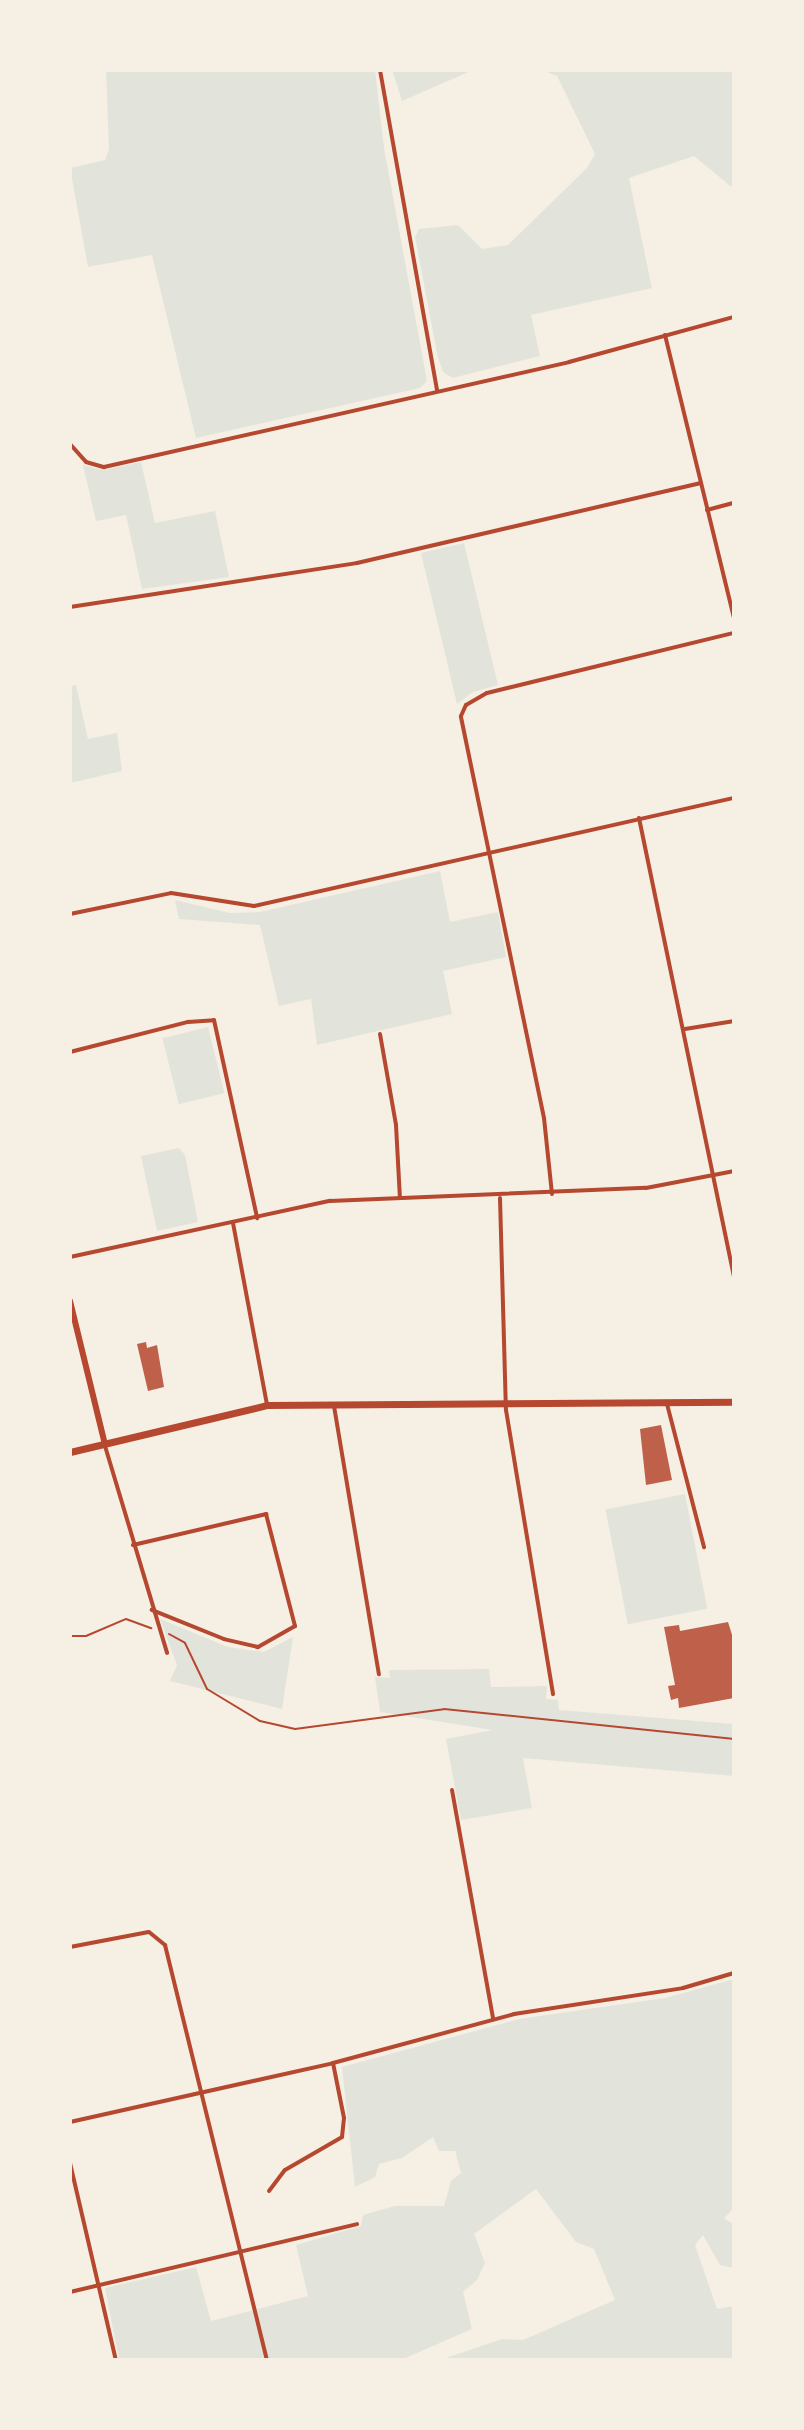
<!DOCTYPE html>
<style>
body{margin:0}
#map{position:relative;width:804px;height:2430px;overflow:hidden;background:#f6efe4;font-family:"Archivo Narrow",sans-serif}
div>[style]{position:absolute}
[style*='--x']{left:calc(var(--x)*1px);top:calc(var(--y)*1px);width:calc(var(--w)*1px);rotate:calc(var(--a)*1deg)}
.green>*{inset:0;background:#e2e4dc;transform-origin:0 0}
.building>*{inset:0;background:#bf614a}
.path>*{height:2px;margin:-1px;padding:0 1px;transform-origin:1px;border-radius:1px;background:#b5482f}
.minor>*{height:4px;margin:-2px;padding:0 2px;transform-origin:2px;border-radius:2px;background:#b5482f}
.tertiary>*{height:6px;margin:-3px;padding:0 3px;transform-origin:3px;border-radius:3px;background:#b5482f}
.primary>*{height:7px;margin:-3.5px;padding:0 3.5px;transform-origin:3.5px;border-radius:3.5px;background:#b5482f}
span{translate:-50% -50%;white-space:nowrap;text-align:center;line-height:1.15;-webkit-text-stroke:6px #f6efe4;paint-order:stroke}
.frame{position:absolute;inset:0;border:72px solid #f6efe4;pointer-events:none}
</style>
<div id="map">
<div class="green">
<div style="clip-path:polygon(106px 70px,375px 70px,384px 148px,427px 381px,420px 388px,196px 438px,152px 255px,88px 267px,70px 168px,105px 160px,109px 149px)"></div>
<div style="clip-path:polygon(392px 70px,473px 70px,402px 101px)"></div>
<div style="clip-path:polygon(542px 70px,734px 70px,734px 189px,694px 156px,629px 178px,652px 288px,531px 315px,540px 356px,453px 378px,443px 372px,438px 358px,415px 237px,419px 229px,458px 225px,482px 249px,508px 245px,587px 168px,595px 154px,557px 76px)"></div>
<div style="clip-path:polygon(141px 462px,155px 523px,215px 511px,229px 577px,142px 589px,126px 515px,96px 521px,83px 465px,103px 470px)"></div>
<div style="clip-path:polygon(464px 543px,498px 685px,473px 692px,457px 704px,421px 553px)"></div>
<div style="clip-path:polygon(76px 685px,88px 739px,117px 733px,122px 771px,70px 783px,70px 686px)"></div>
<div style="clip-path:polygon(440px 871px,450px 922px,498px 912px,506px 957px,443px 971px,452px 1014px,317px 1045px,311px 999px,279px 1006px,260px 925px,179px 919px,175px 900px,230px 913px,260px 912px)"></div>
<div style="left:208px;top:1027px;width:68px;height:47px;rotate:76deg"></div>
<div style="clip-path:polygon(179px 1148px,185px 1155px,198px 1222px,157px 1231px,141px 1156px)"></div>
<div style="left:685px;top:1494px;width:117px;height:81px;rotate:79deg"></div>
<div style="clip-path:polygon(160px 1619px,228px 1647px,264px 1652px,293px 1637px,282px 1709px,170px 1681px,177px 1665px)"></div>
<div style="clip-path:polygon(489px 1669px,491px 1687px,547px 1686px,546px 1699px,558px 1700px,559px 1710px,734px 1724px,734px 1776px,523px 1758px,532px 1808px,461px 1820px,446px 1739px,492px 1730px,380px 1712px,375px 1677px,390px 1678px,389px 1670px)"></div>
<div style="clip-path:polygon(734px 1979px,734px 2208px,724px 2218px,734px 2225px,734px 2268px,720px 2265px,703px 2235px,695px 2245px,717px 2309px,734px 2306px,734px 2360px,440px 2360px,502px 2339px,523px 2340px,615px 2300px,594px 2249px,576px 2242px,536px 2189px,474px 2234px,485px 2263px,477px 2280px,463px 2292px,472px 2329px,401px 2360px,119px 2360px,105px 2288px,196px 2267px,211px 2321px,308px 2296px,296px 2245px,361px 2226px,363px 2215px,395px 2206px,444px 2206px,451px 2181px,461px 2173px,455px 2151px,439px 2151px,433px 2137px,402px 2158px,379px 2164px,375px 2177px,355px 2187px,342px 2067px,519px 2019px,665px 1998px)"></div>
</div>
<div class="building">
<div style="clip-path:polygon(146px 1342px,147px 1348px,157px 1345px,164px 1387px,148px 1391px,137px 1344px)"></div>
<div style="clip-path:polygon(661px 1425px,672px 1480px,646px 1485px,640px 1429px)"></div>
<div style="clip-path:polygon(728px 1622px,734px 1641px,734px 1698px,679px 1708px,678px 1698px,671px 1700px,668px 1686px,675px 1685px,664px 1627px,679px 1625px,680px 1631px)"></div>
</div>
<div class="path">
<div style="--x:169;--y:1634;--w:18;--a:29"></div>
<div style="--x:185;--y:1643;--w:51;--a:64.4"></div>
<div style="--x:207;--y:1689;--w:62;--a:31.1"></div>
<div style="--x:260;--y:1721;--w:36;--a:13"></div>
<div style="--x:295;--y:1729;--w:150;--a:-7.6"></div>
<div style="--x:444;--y:1709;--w:292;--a:5.9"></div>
<div style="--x:70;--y:1636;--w:16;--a:0"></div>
<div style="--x:86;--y:1636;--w:43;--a:-23"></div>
<div style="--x:126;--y:1619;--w:27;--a:20"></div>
</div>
<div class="minor">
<div style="--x:380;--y:70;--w:326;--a:79.9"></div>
<div style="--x:665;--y:335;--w:290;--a:76.3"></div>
<div style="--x:70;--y:444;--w:24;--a:48"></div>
<div style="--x:86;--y:462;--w:19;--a:16"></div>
<div style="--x:104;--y:467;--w:477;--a:-12.7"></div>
<div style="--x:569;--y:362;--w:171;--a:-15.3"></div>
<div style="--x:707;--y:510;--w:28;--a:-15"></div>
<div style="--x:70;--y:607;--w:290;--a:-8.7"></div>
<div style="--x:357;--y:563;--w:352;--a:-13.1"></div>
<div style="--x:639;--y:818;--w:470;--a:78.3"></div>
<div style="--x:70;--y:914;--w:103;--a:-11.7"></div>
<div style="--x:171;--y:893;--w:84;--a:8.9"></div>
<div style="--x:254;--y:906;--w:492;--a:-12.7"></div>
<div style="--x:685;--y:1029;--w:50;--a:-9.3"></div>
<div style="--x:380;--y:1034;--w:92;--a:80"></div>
<div style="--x:396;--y:1125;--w:73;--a:86.9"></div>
<div style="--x:70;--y:1052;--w:122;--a:-14.3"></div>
<div style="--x:188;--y:1022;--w:26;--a:-4"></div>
<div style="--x:214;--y:1020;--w:203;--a:77.7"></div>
<div style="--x:552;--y:1194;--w:76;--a:-96"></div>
<div style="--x:544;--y:1118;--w:410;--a:-101.7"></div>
<div style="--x:461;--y:716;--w:12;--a:-66"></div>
<div style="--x:466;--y:705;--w:24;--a:-30"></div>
<div style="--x:487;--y:693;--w:254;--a:-13.7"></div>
<div style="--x:500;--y:1198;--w:212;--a:88.4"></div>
<div style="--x:506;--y:1410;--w:288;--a:80.6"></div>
<div style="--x:233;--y:1223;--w:185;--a:79.4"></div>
<div style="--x:70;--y:1257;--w:266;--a:-12.2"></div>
<div style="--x:330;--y:1201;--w:316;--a:-2.4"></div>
<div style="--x:646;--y:1188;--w:90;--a:-10.9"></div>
<div style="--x:667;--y:1404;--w:148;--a:75.5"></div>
<div style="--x:334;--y:1406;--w:272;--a:80.5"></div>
<div style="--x:105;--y:1446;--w:216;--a:73.3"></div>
<div style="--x:133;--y:1545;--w:137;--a:-13.1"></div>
<div style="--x:266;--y:1514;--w:116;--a:75.5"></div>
<div style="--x:295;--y:1626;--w:43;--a:150.4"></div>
<div style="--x:258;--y:1647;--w:35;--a:-167"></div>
<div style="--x:224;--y:1639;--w:78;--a:-158.1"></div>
<div style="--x:452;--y:1790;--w:233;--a:79.8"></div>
<div style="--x:70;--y:1947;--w:80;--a:-10.8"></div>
<div style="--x:149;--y:1932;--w:21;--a:39"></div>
<div style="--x:165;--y:1945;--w:427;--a:76.2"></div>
<div style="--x:70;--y:2122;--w:270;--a:-12.6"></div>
<div style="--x:333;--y:2063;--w:188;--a:-15.1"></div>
<div style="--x:514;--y:2014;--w:171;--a:-8.7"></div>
<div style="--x:683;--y:1988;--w:53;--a:-16.4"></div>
<div style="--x:70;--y:2163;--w:202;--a:76.9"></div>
<div style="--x:269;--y:2191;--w:26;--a:-53"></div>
<div style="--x:285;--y:2170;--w:66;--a:-30.1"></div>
<div style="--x:342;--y:2137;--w:19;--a:-84"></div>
<div style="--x:344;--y:2118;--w:56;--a:-101.3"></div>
<div style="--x:70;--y:2292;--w:295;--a:-13.3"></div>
</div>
<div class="tertiary">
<div style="--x:70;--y:1301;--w:148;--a:76.3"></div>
</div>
<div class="primary">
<div style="--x:70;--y:1452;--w:203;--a:-13.4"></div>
<div style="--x:267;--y:1405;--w:467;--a:-0.4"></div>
</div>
<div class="frame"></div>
</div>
